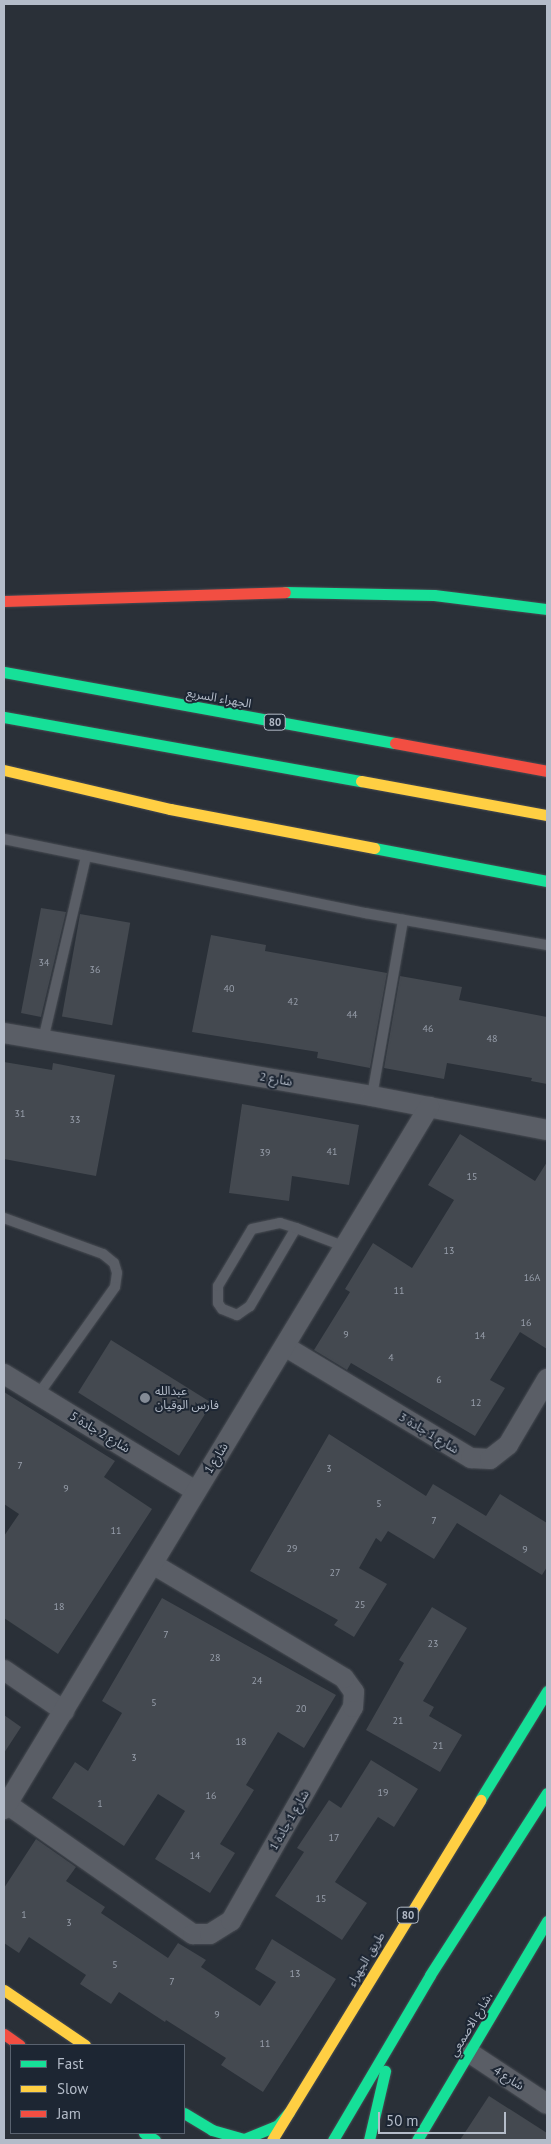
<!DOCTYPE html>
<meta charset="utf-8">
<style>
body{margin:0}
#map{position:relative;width:551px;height:2144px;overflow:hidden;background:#2a3038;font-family:"PT Sans","Noto Sans Arabic",sans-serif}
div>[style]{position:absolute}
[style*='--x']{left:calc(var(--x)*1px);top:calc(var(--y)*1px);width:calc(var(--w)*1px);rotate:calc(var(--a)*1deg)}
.building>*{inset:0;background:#444950;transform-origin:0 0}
.roads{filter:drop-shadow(0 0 1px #484c53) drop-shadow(0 0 1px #484c53)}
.lane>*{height:10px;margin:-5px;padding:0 5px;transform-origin:5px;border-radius:5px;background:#5a5e66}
.street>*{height:20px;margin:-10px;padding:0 10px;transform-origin:10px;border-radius:10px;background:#5a5e66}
.fast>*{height:11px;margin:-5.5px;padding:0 5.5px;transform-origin:5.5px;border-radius:5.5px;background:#16e098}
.slow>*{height:11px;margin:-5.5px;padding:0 5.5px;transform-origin:5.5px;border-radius:5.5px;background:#ffcf43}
.jam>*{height:11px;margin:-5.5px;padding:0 5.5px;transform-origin:5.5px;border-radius:5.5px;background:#f24e42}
.dots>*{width:14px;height:14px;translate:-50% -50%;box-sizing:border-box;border:2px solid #1d2633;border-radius:50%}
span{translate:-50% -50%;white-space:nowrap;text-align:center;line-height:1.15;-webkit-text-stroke:4px #1d2633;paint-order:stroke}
.number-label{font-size:10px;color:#989fab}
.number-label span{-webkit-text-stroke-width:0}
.shield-label span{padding:1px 4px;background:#1d2633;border:1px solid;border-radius:4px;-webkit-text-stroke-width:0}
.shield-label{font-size:11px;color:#b4bcc9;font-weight:700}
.street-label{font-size:12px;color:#b4bcc9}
.poi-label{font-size:12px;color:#b4bcc9}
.left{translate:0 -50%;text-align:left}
.frame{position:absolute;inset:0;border:5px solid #b4bcc9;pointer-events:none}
.legend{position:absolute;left:10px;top:2044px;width:175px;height:90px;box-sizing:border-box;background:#1d2633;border:1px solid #59626f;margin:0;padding:6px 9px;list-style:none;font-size:15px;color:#b4bcc9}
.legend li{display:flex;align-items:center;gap:10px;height:25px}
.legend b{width:25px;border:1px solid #59626f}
.scale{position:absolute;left:378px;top:2112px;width:128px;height:22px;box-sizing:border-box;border:2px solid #b4bcc9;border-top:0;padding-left:6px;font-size:15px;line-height:18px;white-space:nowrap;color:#b4bcc9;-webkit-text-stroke:4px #1d2633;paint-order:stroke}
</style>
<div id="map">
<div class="building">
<div style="clip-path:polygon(41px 908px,66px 912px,41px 1017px,21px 1013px)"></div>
<div style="left:80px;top:914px;width:51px;height:104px;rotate:10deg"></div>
<div style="clip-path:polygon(211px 935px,266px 945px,265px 951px,387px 973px,370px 1068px,317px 1058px,318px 1052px,192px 1032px)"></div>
<div style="clip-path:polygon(400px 976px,462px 987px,459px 1000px,547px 1017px,547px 1084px,531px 1081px,532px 1078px,447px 1063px,444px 1079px,384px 1068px)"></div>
<div style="clip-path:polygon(4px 1062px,52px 1070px,53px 1063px,115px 1075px,96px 1176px,4px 1159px)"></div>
<div style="clip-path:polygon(242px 1104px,359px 1125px,349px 1185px,292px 1176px,289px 1201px,229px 1193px)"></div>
<div style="clip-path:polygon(460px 1134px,535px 1181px,547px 1162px,547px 1349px,520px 1332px,490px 1380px,505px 1388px,475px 1436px,351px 1363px,347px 1370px,314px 1350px,350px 1292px,345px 1289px,373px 1243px,412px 1268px,454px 1200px,428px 1185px)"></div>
<div style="left:111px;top:1340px;width:119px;height:62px;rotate:32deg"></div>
<div style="clip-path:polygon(4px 1392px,115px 1461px,104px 1477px,152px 1509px,58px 1654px,4px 1618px,4px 1536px,19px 1514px,4px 1504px)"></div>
<div style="clip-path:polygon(329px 1434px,426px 1496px,433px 1484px,486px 1516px,500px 1494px,547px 1523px,547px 1567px,542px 1575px,457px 1523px,434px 1559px,388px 1531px,381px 1542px,376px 1538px,359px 1568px,387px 1584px,354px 1637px,334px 1625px,338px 1620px,250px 1571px)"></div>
<div style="clip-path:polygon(162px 1598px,336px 1695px,304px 1748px,278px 1732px,246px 1785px,254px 1790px,220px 1844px,235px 1853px,210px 1893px,155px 1859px,185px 1811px,158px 1794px,124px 1846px,52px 1798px,75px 1762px,88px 1771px,122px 1713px,102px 1701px)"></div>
<div style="clip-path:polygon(432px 1607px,467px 1628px,423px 1701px,434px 1707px,429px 1716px,462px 1735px,440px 1772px,366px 1730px,404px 1663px,399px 1660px)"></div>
<div style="clip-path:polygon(4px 1715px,21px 1727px,4px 1753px)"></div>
<div style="clip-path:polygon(371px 1760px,418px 1789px,394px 1827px,378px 1817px,335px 1882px,367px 1903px,342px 1940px,275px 1896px,304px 1852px,297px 1848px,329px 1800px,341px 1808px)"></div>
<div style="clip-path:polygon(36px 1839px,76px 1867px,66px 1881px,105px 1907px,101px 1913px,168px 1958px,178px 1943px,206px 1960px,201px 1967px,260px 2006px,276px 1982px,255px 1969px,272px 1939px,336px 1979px,263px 2092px,221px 2065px,226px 2058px,166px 2020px,165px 2022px,119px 1992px,111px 2004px,80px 1984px,86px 1975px,29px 1937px,19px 1953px,4px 1943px,4px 1888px)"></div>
<div style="clip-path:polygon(489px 2096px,547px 2133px,547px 2140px,460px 2140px)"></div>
</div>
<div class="roads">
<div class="lane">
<div style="--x:4;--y:839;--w:369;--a:11.6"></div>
<div style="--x:365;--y:913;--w:185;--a:10"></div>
<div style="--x:43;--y:1040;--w:189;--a:-76.8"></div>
<div style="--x:372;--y:1096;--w:179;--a:-80"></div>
<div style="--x:4;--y:1218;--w:105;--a:20"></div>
<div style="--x:103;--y:1254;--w:14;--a:39"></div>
<div style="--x:114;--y:1263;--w:10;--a:73"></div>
<div style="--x:117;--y:1273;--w:14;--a:98"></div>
<div style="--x:115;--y:1287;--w:133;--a:125.5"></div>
<div style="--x:296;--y:1228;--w:91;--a:120.5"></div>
<div style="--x:250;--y:1306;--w:16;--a:145"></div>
<div style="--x:237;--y:1315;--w:16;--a:-158"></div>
<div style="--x:222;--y:1309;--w:7;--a:-124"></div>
<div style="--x:218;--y:1303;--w:17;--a:-90"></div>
<div style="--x:218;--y:1286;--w:66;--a:-59.2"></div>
<div style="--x:252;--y:1229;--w:29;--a:-12"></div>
<div style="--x:280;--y:1223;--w:17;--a:17"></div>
<div style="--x:296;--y:1228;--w:50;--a:21"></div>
</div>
<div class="street">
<div style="--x:4;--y:1033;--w:373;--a:9.7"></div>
<div style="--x:372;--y:1096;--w:178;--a:11"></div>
<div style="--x:286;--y:1347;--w:216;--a:31"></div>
<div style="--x:471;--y:1458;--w:19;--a:3"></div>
<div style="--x:490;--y:1459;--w:23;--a:-38"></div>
<div style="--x:508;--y:1445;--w:77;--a:-59.4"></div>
<div style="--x:4;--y:1374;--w:225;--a:31.4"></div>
<div style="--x:4;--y:1670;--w:73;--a:34.3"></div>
<div style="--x:7;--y:1804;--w:227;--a:35"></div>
<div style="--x:193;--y:1934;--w:17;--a:0"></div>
<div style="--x:210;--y:1934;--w:25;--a:-32"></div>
<div style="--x:231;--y:1921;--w:246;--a:-60.3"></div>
<div style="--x:353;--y:1707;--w:15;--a:-86"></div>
<div style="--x:354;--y:1692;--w:17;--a:-126"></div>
<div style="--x:344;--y:1678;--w:222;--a:-149.2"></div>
<div style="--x:4;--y:1809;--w:821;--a:-58.81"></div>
<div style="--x:470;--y:2053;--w:92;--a:33.5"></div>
</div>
<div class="fast">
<div style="--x:285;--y:592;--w:149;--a:1.2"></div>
<div style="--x:434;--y:595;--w:114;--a:7.1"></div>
<div style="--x:4;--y:672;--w:397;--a:10.3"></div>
<div style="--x:4;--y:717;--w:363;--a:10.2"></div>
<div style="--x:374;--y:848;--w:176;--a:10.8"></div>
<div style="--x:480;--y:1800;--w:128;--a:-58.4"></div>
<div style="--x:184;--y:2113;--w:33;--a:31"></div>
<div style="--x:212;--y:2130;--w:33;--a:16"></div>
<div style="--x:244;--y:2139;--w:35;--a:-22"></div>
<div style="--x:277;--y:2126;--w:18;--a:-49"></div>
<div style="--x:144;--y:2133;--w:13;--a:32"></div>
<div style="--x:333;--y:2140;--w:191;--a:-59.5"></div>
<div style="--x:430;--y:1975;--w:216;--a:-57.3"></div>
<div style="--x:369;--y:2140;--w:71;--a:-76.9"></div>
<div style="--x:417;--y:2140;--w:255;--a:-59.3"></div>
</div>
<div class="slow">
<div style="--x:4;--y:770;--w:171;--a:13.2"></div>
<div style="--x:170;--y:809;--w:208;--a:10.8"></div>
<div style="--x:361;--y:781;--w:189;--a:10.4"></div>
<div style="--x:4;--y:1990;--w:98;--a:34.2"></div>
<div style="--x:272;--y:2140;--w:399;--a:-58.5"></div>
</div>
<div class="jam">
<div style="--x:4;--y:601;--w:281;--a:-1.8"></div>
<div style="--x:395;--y:743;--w:155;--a:10.4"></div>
<div style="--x:4;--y:2034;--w:19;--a:35"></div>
</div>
</div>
<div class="dots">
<div style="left:145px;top:1398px;background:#848b96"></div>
</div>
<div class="number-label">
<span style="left:44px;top:963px">34</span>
<span style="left:95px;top:970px">36</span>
<span style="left:229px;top:989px">40</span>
<span style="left:293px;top:1002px">42</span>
<span style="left:352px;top:1015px">44</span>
<span style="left:428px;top:1029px">46</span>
<span style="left:492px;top:1039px">48</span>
<span style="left:20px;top:1114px">31</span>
<span style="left:75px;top:1120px">33</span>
<span style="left:332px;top:1152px">41</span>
<span style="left:265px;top:1153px">39</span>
<span style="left:472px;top:1177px">15</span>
<span style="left:449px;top:1251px">13</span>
<span style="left:532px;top:1278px">16A</span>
<span style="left:399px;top:1291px">11</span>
<span style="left:526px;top:1323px">16</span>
<span style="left:346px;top:1335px">9</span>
<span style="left:480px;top:1336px">14</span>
<span style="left:391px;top:1358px">4</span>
<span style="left:439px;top:1380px">6</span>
<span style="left:476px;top:1403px">12</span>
<span style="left:20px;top:1466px">7</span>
<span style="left:329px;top:1469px">3</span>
<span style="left:66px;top:1489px">9</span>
<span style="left:379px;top:1504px">5</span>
<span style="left:434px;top:1521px">7</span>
<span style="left:116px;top:1531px">11</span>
<span style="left:292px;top:1549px">29</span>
<span style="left:525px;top:1550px">9</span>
<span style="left:335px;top:1573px">27</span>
<span style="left:360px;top:1605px">25</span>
<span style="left:59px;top:1607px">18</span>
<span style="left:166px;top:1635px">7</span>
<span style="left:433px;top:1644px">23</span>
<span style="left:215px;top:1658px">28</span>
<span style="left:257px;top:1681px">24</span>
<span style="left:154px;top:1703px">5</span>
<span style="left:301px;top:1709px">20</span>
<span style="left:398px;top:1721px">21</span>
<span style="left:241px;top:1742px">18</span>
<span style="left:438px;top:1746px">21</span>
<span style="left:134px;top:1758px">3</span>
<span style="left:383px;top:1793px">19</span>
<span style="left:211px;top:1796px">16</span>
<span style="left:100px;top:1804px">1</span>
<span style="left:334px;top:1838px">17</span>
<span style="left:195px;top:1856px">14</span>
<span style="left:321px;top:1899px">15</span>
<span style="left:24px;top:1915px">1</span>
<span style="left:69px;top:1923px">3</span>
<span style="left:115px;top:1965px">5</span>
<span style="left:295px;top:1974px">13</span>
<span style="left:172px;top:1982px">7</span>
<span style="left:217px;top:2015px">9</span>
<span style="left:265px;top:2044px">11</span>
</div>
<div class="shield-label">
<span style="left:275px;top:722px">80</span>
<span style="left:408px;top:1915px">80</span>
</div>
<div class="street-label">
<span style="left:219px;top:698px;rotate:10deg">الجهراء السريع</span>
<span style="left:276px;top:1079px;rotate:10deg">شارع 2</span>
<span style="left:100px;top:1432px;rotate:31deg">شارع 2 جادة 5</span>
<span style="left:429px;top:1433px;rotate:31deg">شارع 1 جادة 3</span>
<span style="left:216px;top:1458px;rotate:-58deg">شارع 1</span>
<span style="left:289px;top:1820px;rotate:-60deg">شارع 1 جادة 1</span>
<span style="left:366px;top:1959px;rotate:-59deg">طريق الجهراء</span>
<span style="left:471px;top:2024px;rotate:-59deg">شارع الاصمعي،</span>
<span style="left:509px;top:2078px;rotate:33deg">شارع 4</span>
</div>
<div class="poi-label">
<span class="left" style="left:155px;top:1398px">عبدالله<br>فارس الوقيان</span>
</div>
<div class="frame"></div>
<ul class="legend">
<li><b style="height:6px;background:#16e098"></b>Fast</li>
<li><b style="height:6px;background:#ffcf43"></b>Slow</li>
<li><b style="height:6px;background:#f24e42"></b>Jam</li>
</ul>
<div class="scale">50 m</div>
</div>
